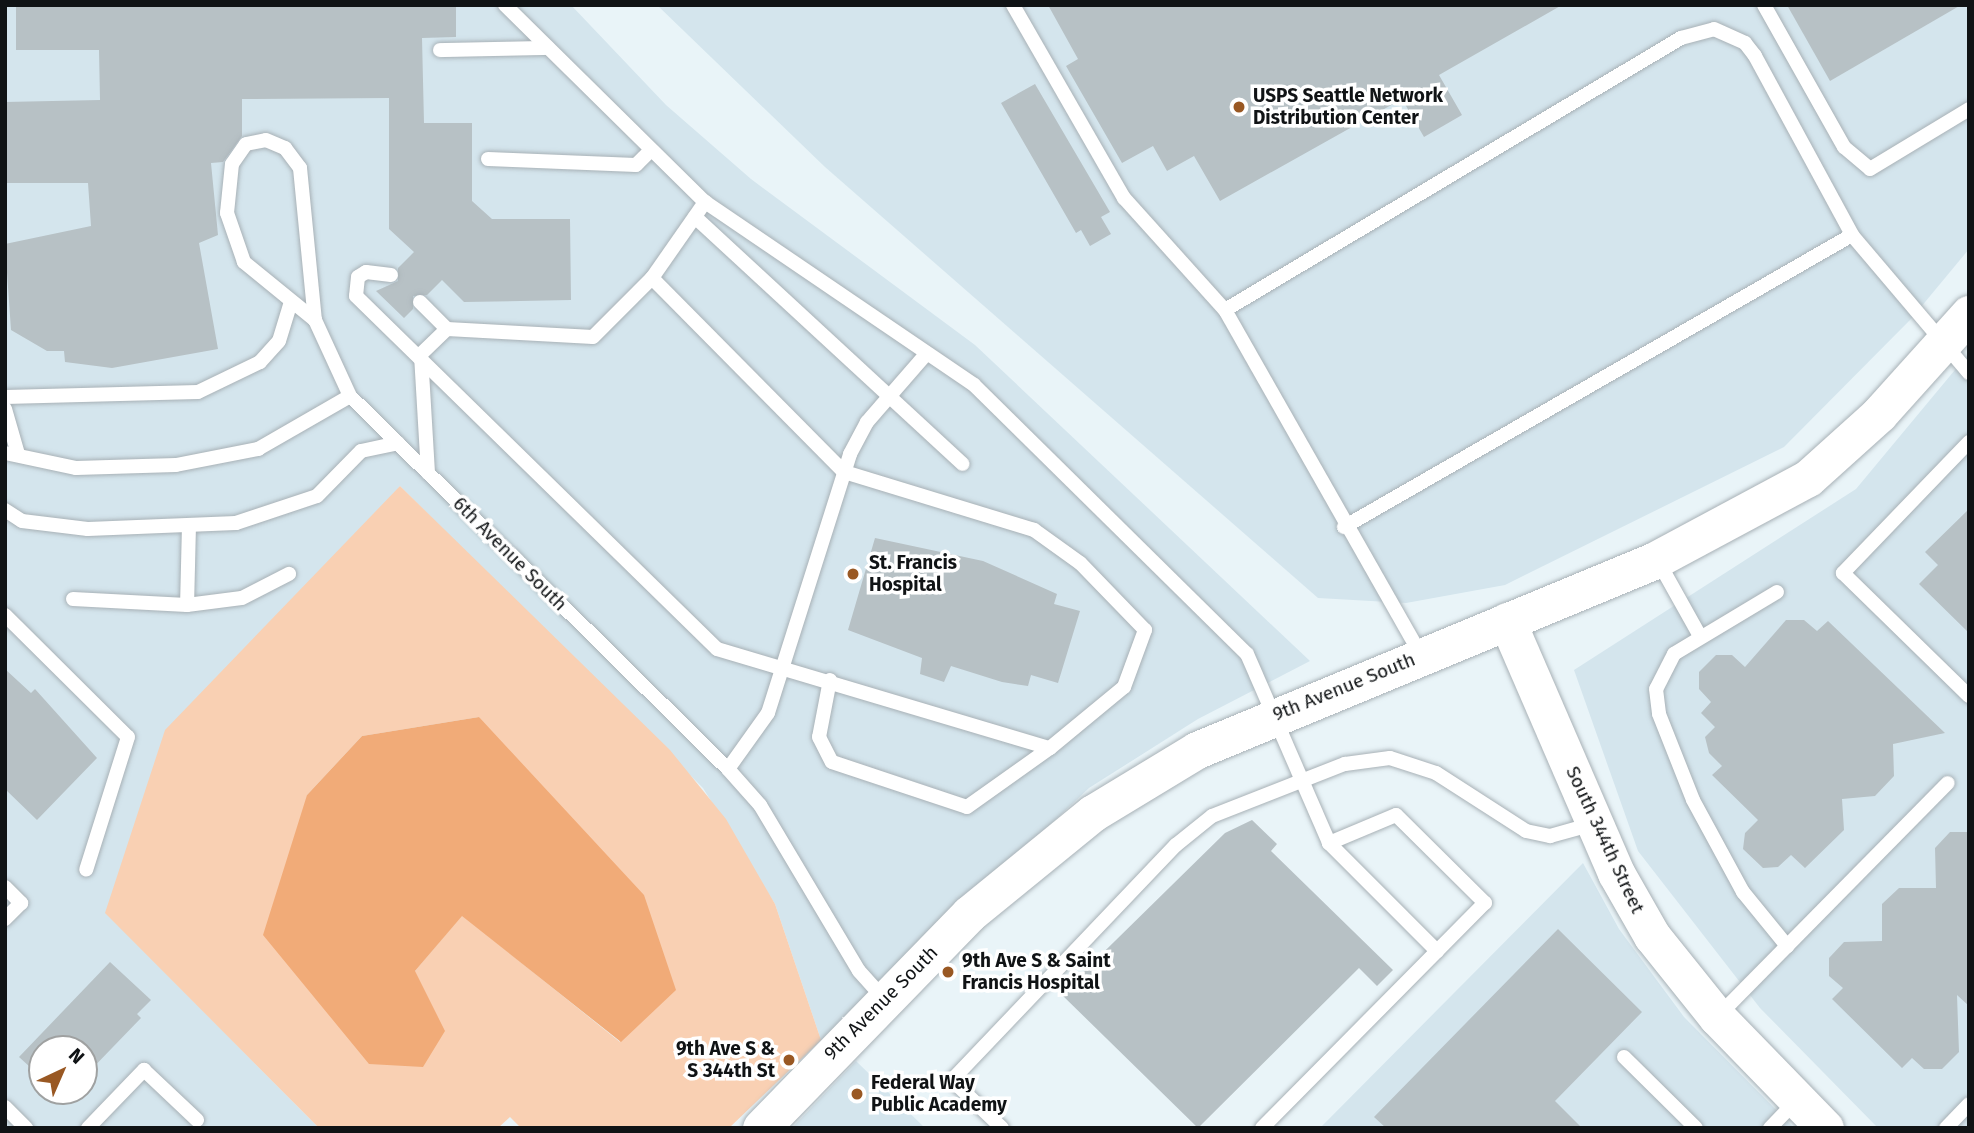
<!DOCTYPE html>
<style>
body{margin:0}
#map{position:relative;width:1974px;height:1133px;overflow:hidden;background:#e9f4f8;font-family:"Fira Sans",sans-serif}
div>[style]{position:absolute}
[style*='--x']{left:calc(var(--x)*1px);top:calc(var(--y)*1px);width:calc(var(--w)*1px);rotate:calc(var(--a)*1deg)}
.built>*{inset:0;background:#d4e5ed}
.green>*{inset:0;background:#f9d0b3}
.water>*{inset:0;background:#f1ab78}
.building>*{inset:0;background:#b7c1c5}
.roads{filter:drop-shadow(0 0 2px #a8b1b6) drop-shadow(0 0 2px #a8b1b6)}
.lane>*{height:14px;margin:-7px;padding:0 7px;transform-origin:7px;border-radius:7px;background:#fff}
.secondary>*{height:37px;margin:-18.5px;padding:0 18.5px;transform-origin:18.5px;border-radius:18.5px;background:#fff}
.dots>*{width:19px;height:19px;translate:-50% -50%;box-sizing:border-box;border:4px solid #fff;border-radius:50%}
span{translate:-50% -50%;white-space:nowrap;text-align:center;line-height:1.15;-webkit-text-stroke:7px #fff;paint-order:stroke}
.poi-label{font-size:19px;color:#101315;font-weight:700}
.left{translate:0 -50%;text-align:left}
.right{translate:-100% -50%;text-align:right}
.street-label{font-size:19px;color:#101315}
.frame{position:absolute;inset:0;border:7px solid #101315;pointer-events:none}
.north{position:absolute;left:28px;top:1035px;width:70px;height:70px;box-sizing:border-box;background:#fff;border:2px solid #9fa1a1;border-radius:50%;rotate:44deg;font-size:19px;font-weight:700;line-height:28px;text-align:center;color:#101315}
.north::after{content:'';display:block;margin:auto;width:24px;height:32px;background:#995823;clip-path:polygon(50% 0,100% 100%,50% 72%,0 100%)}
</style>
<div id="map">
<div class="built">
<div style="clip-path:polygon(evenodd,5px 5px,571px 5px,666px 105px,751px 179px,975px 345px,1310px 661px,1198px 719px,1089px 788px,821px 1040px,775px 904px,703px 788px,400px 486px,106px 913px,319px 1128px,5px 1128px,5px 5px,42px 1049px,84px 1049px,84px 1091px,42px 1091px,42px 1049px)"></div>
<div style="clip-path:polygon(657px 5px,1969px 5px,1969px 249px,1911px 319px,1784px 447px,1505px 585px,1406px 603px,1318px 598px,825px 167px)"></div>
<div style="clip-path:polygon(1969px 353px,1969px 1128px,1878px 1128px,1760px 1008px,1638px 851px,1574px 670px,1856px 489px)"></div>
<div style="clip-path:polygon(1583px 863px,1619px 929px,1684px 1017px,1794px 1128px,1320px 1128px)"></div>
<div style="clip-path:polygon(856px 1061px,925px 1128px,792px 1128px)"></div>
</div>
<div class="green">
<div style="clip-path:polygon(evenodd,400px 486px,670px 750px,726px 819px,775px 904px,821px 1040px,729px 1128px,521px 1128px,510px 1117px,498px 1128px,319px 1128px,105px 913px,165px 730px,400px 486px,479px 717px,620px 1042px,462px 915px,415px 971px,307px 795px,362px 736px,479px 717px)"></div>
</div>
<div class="water">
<div style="clip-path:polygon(479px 717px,644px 895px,676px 990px,621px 1042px,462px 916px,415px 971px,445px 1031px,423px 1067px,369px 1064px,263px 935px,307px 795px,362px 736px)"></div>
</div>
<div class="building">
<div style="clip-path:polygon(16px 5px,456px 5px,456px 37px,422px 38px,424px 123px,472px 123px,472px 201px,492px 219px,570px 219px,571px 300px,464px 302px,442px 280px,427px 295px,413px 296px,413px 309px,404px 318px,376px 291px,398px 281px,398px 268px,414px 252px,389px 229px,389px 98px,242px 99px,242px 136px,223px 162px,211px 163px,218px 235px,199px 243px,218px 349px,112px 368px,65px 362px,64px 351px,47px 351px,11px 330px,5px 244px,91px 226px,88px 183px,5px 183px,5px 102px,100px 100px,99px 50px,16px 50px)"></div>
<div style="clip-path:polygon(1048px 5px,1562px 5px,1439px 75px,1462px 115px,1424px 137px,1402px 99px,1220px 201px,1194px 156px,1167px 171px,1153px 146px,1122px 163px,1066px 66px,1078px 59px)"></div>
<div style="clip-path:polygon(1787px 5px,1961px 5px,1830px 81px)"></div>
<div style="clip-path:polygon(1035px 84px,1110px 212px,1101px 217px,1111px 234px,1090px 246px,1081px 230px,1076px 233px,1001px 103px)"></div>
<div style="clip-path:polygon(1969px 509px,1969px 633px,1919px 584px,1938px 565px,1925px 552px)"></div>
<div style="clip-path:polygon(875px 538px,983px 561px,1057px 594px,1054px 604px,1080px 611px,1058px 683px,1031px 675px,1028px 686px,1002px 682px,951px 666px,944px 682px,920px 674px,922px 658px,848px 630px)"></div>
<div style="clip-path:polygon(1786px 620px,1804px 620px,1817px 631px,1828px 621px,1945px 733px,1893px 744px,1894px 776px,1875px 796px,1842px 799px,1844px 830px,1805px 868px,1791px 855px,1778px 867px,1763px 868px,1743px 849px,1745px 833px,1758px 820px,1712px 775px,1722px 766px,1709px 753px,1705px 737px,1715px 727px,1701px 713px,1711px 702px,1699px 689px,1699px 672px,1716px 655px,1732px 655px,1745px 667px)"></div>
<div style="clip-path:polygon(5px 669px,31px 693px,35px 689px,97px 758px,37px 820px,5px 789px)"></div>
<div style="clip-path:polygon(1252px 820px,1277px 844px,1271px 851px,1393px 970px,1377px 986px,1359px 968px,1198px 1128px,1061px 994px,1225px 833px)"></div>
<div style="clip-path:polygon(1950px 832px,1969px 832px,1969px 1006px,1957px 995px,1959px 1052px,1942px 1069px,1924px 1069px,1912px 1058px,1902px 1068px,1832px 999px,1843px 988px,1829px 976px,1829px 958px,1844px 942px,1882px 941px,1882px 904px,1899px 888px,1936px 888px,1935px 848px)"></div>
<div style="clip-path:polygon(1558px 929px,1642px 1012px,1555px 1101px,1582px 1128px,1386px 1128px,1374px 1117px)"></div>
<div style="clip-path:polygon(110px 962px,151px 1000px,137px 1014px,141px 1018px,84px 1077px,84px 1049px,42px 1049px,42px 1078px,19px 1057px)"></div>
</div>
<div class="roads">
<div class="lane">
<div style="--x:505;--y:5;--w:281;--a:44.6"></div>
<div style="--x:705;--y:202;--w:325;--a:34.2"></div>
<div style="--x:974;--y:385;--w:383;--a:44.6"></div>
<div style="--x:1247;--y:654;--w:206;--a:66.5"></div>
<div style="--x:1329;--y:843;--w:153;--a:45"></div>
<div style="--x:1013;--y:5;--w:223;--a:60.1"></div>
<div style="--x:1124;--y:198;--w:151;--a:48"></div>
<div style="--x:1225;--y:310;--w:397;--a:60.4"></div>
<div style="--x:1764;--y:5;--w:163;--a:60.6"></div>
<div style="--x:1844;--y:147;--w:34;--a:40"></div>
<div style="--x:1870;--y:169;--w:116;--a:-31.2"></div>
<div style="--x:440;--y:50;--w:108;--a:-1.1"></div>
<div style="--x:488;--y:159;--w:148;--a:2.3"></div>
<div style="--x:636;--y:165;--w:21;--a:-45"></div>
<div style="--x:695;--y:217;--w:364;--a:42.7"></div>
<div style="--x:1852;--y:235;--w:181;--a:49.7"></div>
<div style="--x:391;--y:275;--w:25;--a:-173"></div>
<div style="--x:366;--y:272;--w:9;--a:148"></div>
<div style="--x:358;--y:277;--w:19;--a:96"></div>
<div style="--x:356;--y:296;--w:505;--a:44.36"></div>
<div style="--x:717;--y:649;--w:347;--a:16.6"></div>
<div style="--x:1050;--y:748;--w:96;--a:-39.5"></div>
<div style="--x:1124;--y:687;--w:61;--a:-69.8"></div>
<div style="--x:1145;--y:630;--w:93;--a:-134.1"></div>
<div style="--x:1080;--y:563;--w:57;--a:-144.3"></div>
<div style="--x:1034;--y:530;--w:199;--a:-163"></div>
<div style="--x:844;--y:472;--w:273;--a:-134.7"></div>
<div style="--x:420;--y:302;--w:38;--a:45"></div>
<div style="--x:1225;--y:310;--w:531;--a:-30.82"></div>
<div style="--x:1681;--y:38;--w:34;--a:-15"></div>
<div style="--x:1714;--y:29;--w:34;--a:24"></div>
<div style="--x:1745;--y:43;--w:16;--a:52"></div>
<div style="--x:1755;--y:56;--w:204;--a:61.5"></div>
<div style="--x:1852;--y:235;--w:586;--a:150.11"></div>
<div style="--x:315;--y:320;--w:92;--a:-140.8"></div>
<div style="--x:244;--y:262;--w:52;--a:-109.1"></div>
<div style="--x:227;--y:213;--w:49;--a:-84.2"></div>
<div style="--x:232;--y:164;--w:24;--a:-55"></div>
<div style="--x:246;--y:144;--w:20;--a:-11"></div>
<div style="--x:266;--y:140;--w:21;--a:23"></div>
<div style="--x:285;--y:148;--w:25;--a:53"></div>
<div style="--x:300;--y:168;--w:153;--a:84.4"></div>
<div style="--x:315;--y:320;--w:84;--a:65.3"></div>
<div style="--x:5;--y:397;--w:193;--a:-1.5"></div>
<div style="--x:198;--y:392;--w:69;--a:-25.8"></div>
<div style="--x:260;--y:362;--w:28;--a:-48"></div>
<div style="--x:279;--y:341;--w:38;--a:-73"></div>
<div style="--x:5;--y:409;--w:47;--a:73.9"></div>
<div style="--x:1969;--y:442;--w:182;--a:133.9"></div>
<div style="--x:1843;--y:573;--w:176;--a:44.3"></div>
<div style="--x:5;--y:453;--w:73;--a:11.9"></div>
<div style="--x:76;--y:468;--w:100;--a:-1.7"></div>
<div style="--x:176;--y:465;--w:84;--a:-11"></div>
<div style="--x:258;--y:449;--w:106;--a:-29.9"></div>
<div style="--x:350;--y:396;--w:531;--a:44.62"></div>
<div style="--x:728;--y:769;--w:48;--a:48.4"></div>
<div style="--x:760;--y:805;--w:193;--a:59.2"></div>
<div style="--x:859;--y:971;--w:38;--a:48"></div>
<div style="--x:428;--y:473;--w:119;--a:-93.4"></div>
<div style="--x:421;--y:354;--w:36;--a:-44"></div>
<div style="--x:447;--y:329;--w:146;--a:3.1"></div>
<div style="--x:593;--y:337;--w:83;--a:-45"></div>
<div style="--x:652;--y:278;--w:93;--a:-55.1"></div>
<div style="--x:5;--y:510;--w:20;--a:33"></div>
<div style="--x:22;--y:521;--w:66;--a:6.9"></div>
<div style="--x:88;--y:529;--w:148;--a:-2.3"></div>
<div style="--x:236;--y:523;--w:85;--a:-18.4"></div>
<div style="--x:317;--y:496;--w:63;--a:-45.6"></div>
<div style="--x:361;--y:451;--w:38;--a:-12"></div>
<div style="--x:189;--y:525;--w:80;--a:91.4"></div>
<div style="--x:187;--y:605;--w:55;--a:-7.3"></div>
<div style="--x:242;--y:598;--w:53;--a:-27.1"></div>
<div style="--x:1658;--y:561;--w:86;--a:60.8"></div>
<div style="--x:1777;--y:592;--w:120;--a:149"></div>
<div style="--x:1674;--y:654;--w:39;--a:117"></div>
<div style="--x:1656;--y:689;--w:25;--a:83"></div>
<div style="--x:1659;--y:714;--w:92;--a:68.4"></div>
<div style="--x:1693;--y:800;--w:105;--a:61.5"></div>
<div style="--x:1743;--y:892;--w:70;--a:50.8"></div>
<div style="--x:73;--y:599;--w:114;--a:3"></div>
<div style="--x:5;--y:615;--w:173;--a:44.8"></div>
<div style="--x:128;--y:737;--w:139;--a:107.5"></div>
<div style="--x:830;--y:680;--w:58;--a:100.9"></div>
<div style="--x:819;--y:737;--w:28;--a:63"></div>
<div style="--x:832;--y:762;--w:142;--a:18.4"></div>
<div style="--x:967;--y:807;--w:102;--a:-35.4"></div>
<div style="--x:728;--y:769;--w:69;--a:-54.5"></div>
<div style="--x:768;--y:713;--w:272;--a:-72.4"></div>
<div style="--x:850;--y:454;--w:36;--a:-62"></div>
<div style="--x:867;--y:422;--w:91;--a:-49"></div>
<div style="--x:5;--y:887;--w:23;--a:45"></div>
<div style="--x:21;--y:903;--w:23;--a:135"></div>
<div style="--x:1718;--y:1016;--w:327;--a:-45.4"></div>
<div style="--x:1624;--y:1057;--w:101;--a:44.6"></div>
<div style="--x:5;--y:1107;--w:30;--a:45"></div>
<div style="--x:88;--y:1128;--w:81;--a:-46"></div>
<div style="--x:144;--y:1070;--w:73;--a:43.3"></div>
<div style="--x:1002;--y:1128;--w:69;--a:-136.2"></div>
<div style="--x:952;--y:1080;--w:325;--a:-46.4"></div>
<div style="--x:1176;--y:845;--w:46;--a:-38.9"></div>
<div style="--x:1212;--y:816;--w:143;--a:-21.4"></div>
<div style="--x:1345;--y:764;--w:45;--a:-7.6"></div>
<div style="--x:1390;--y:758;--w:48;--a:18.1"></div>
<div style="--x:1436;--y:773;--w:107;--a:32.8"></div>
<div style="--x:1526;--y:831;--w:25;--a:12"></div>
<div style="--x:1550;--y:836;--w:45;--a:-15.6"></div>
<div style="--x:1262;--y:1128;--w:317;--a:-45.3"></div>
<div style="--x:1485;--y:903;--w:125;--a:-135.3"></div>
<div style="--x:1396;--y:815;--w:73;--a:157.3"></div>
<div style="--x:1770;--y:1128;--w:37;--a:-46"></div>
<div style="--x:1946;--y:1128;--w:33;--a:-46"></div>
</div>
<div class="secondary">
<div style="--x:1507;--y:621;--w:275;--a:66.6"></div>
<div style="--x:1616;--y:873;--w:73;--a:60.3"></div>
<div style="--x:1652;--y:936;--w:104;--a:51.3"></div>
<div style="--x:1717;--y:1017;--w:155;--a:45.8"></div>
<div style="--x:761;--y:1128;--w:298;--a:-45.8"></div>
<div style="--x:969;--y:914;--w:160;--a:-39.2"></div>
<div style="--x:1093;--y:813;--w:122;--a:-31.2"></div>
<div style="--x:1197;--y:750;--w:498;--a:-22.5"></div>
<div style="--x:1657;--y:559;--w:171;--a:-28.2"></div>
<div style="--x:1808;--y:478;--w:96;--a:-42"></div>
<div style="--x:1879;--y:414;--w:135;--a:-48"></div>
</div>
</div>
<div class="dots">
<div style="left:1239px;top:107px;background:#995823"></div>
<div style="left:853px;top:574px;background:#995823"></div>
<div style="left:948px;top:972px;background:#995823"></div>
<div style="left:789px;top:1060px;background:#995823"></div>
<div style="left:857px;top:1094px;background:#995823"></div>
</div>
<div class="poi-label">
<span class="left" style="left:1253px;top:107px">USPS Seattle Network<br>Distribution Center</span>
<span class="left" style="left:869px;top:574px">St. Francis<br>Hospital</span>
<span class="left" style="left:962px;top:972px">9th Ave S &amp; Saint<br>Francis Hospital</span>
<span class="right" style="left:775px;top:1060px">9th Ave S &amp;<br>S 344th St</span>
<span class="left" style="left:871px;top:1094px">Federal Way<br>Public Academy</span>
</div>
<div class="street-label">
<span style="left:510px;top:554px;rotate:45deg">6th Avenue South</span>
<span style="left:1344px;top:687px;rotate:-22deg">9th Avenue South</span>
<span style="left:1605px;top:840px;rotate:65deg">South 344th Street</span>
<span style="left:881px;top:1003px;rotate:-45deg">9th Avenue South</span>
</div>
<div class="frame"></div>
<div class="north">N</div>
</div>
